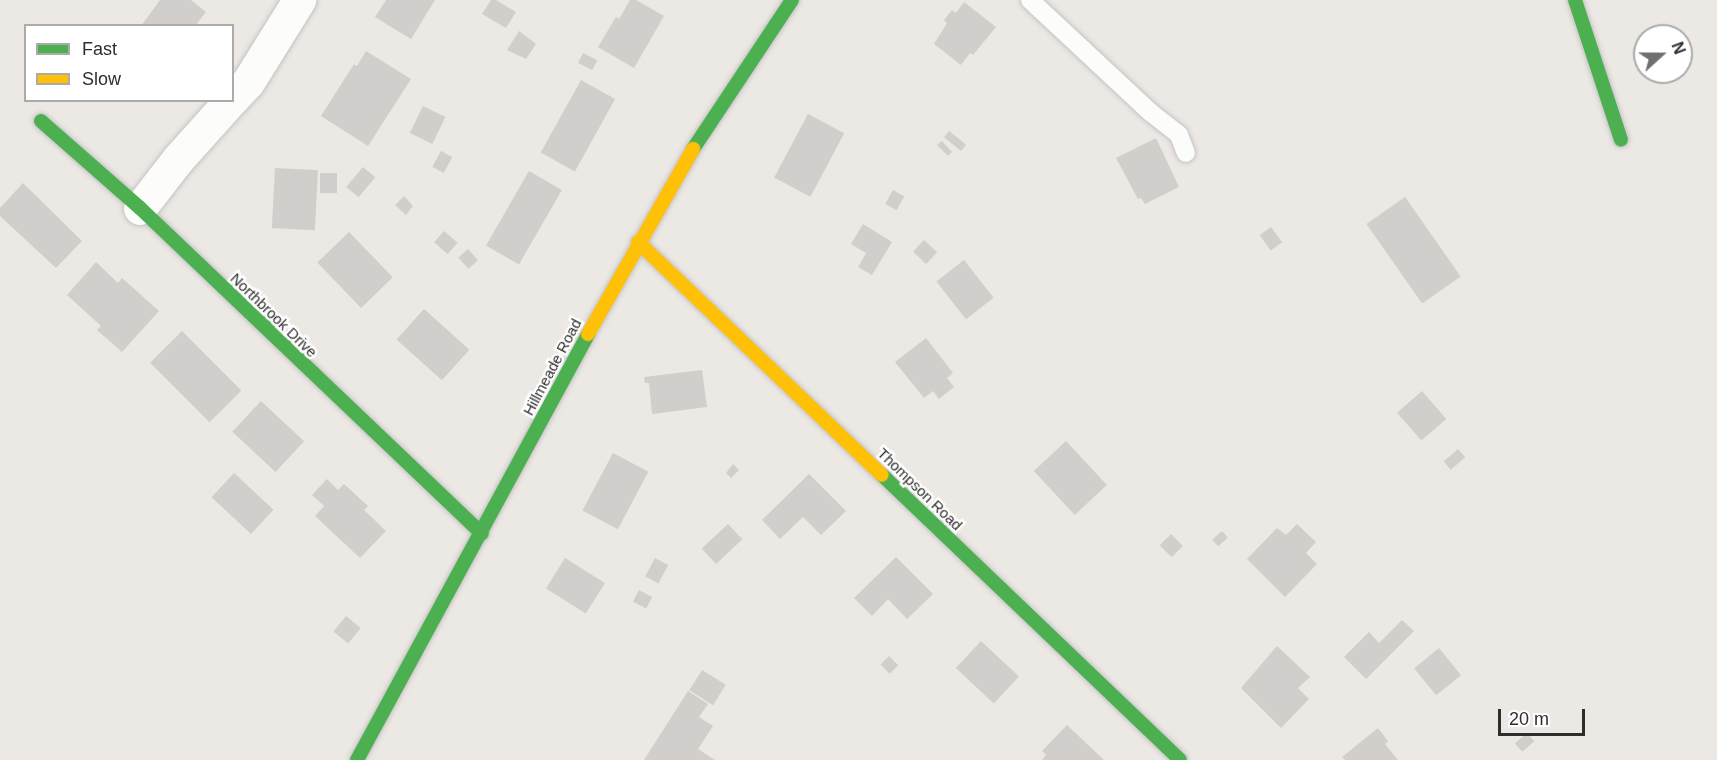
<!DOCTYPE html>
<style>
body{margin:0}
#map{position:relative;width:1717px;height:760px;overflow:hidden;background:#ece8e4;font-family:Helvetica,sans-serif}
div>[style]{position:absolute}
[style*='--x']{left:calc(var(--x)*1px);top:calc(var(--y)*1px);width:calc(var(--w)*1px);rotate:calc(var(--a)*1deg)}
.building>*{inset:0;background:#d1cecb;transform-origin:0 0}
.roads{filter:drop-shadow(0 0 2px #c5c4c5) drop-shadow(0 0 2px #c5c4c5)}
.lane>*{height:18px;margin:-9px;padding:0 9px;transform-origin:9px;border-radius:9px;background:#fcfcfb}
.street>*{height:33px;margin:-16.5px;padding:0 16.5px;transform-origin:16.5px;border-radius:16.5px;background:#fcfcfb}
.fast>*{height:14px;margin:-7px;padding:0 7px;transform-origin:7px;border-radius:7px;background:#4caf50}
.slow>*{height:14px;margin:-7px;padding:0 7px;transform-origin:7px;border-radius:7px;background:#ffc107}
span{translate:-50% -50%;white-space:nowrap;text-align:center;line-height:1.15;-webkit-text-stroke:5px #fff;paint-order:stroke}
.street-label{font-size:15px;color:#2e2e2e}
.legend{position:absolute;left:24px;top:24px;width:210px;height:78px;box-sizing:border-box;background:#fff;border:2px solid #ababab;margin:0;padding:8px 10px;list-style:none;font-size:18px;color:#2e2e2e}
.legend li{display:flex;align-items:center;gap:12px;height:30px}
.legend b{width:30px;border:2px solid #ababab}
.north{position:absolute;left:1633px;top:24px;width:60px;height:60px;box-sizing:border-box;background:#fff;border:2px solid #ababab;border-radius:50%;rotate:69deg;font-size:16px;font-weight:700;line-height:24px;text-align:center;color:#2e2e2e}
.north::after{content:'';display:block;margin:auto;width:21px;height:27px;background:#706f6e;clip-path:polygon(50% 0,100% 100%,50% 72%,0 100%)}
.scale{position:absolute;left:1498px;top:709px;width:87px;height:27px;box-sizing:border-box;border:3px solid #2e2e2e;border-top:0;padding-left:8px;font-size:18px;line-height:21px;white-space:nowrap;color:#2e2e2e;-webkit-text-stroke:4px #fff;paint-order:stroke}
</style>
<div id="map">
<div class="building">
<div style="clip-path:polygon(160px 0,191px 0,206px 12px,195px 26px,141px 26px)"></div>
<div style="clip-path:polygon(386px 0,435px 0,411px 39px,375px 17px)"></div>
<div style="clip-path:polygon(491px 0,496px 0,516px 12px,506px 28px,482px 14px)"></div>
<div style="clip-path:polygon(630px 0,636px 0,664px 16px,634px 68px,598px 47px,616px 17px,619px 19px)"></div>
<div style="clip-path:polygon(964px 2px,996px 27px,973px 55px,970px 53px,961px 65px,934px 44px,947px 23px,944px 20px,952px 10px,956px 13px)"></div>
<div style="clip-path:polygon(519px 31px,536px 44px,526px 59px,507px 50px)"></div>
<div style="clip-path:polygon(366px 51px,411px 79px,368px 146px,321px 116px,354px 64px,357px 66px)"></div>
<div style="left:583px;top:53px;width:16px;height:11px;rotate:27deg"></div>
<div style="left:581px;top:80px;width:39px;height:83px;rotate:29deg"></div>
<div style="left:423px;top:106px;width:25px;height:30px;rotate:26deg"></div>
<div style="left:808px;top:114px;width:41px;height:72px;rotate:28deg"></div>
<div style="left:949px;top:131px;width:22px;height:8px;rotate:39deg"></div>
<div style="clip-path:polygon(1156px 138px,1179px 187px,1145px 204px,1141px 198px,1138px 199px,1116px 158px)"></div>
<div style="clip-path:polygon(942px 141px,952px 152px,948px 156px,937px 145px)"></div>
<div style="left:441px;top:151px;width:13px;height:18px;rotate:29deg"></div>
<div style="left:363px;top:167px;width:16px;height:26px;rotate:40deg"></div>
<div style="left:275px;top:168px;width:43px;height:60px;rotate:3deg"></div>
<div style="left:529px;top:171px;width:38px;height:86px;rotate:30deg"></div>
<div style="left:320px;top:173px;width:17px;height:20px"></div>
<div style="clip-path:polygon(23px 183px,82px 241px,56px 268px,0 216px,0 208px)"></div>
<div style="left:893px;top:190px;width:13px;height:16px;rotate:29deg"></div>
<div style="clip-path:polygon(404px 196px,413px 206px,406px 215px,395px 205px)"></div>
<div style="left:1405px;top:197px;width:97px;height:47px;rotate:55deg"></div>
<div style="clip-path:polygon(863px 224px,892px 242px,872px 275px,858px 267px,866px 253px,851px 244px)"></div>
<div style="left:1271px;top:227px;width:19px;height:14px;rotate:54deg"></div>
<div style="left:444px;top:231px;width:18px;height:15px;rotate:41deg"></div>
<div style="left:349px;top:232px;width:63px;height:44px;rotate:46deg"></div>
<div style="left:924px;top:240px;width:18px;height:16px;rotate:43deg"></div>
<div style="left:468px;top:249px;width:15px;height:13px;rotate:48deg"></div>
<div style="left:964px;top:260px;width:48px;height:35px;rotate:52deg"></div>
<div style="clip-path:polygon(96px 262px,118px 283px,122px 278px,159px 311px,122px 352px,97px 330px,101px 326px,67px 295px)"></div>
<div style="left:424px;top:309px;width:61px;height:41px;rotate:42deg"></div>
<div style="left:182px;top:331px;width:84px;height:45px;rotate:45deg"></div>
<div style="clip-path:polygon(926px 338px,953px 373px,947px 378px,954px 387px,939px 399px,933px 391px,924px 398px,895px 362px)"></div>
<div style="clip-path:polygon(702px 370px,707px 407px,652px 414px,649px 383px,645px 383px,644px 377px)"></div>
<div style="left:1422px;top:391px;width:37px;height:33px;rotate:49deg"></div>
<div style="left:261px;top:401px;width:59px;height:42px;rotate:43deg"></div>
<div style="left:1066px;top:441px;width:60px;height:44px;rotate:47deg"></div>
<div style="left:1458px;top:449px;width:11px;height:19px;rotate:49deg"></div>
<div style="left:613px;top:453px;width:40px;height:65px;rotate:28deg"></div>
<div style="clip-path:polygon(733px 464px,739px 470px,731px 478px,726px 473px)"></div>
<div style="left:234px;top:473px;width:54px;height:33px;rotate:43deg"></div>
<div style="clip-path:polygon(809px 474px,846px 511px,821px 535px,803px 517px,780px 539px,762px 520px)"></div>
<div style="clip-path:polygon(327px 479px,338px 490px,344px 484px,368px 506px,364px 510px,386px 531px,360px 558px,315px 516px,324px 506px,312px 495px)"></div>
<div style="left:728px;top:524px;width:21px;height:36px;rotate:47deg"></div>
<div style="clip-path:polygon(1297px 524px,1316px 542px,1306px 553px,1317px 564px,1285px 597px,1247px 559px,1277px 528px,1286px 535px)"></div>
<div style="left:1222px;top:531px;width:9px;height:13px;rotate:49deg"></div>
<div style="left:1171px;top:534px;width:17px;height:16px;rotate:45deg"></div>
<div style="clip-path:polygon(896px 557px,933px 594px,907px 619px,888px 599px,872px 616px,854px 598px)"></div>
<div style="left:565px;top:558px;width:47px;height:36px;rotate:32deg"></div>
<div style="left:655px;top:558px;width:15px;height:21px;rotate:28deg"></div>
<div style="left:639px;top:590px;width:15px;height:13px;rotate:28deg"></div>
<div style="left:346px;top:616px;width:19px;height:20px;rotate:39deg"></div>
<div style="clip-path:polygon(1402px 620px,1414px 631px,1366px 679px,1344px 657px,1369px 632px,1379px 643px)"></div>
<div style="left:981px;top:641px;width:52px;height:37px;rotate:43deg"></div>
<div style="clip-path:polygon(1277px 646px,1310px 677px,1298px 688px,1309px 699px,1281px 728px,1241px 688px)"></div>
<div style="left:1439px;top:648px;width:35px;height:32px;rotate:51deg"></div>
<div style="left:889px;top:656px;width:13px;height:12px;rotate:45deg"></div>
<div style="left:702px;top:670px;width:28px;height:24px;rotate:32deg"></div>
<div style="clip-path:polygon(688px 691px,708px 704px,699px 717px,713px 726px,698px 749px,715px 760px,644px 760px)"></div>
<div style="clip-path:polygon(1067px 725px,1104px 760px,1042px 760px,1046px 755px,1042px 751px)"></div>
<div style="clip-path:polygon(1378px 728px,1388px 741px,1385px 744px,1398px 760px,1345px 760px,1342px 757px)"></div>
<div style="left:1527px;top:733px;width:11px;height:16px;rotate:49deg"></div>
</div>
<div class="roads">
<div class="lane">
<div style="--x:1030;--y:0;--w:164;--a:43"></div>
<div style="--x:1150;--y:112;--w:37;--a:38"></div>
<div style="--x:1179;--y:135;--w:19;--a:69"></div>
</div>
<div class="street">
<div style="--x:232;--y:99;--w:23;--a:-47"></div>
<div style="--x:248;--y:82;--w:97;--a:-58.1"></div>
<div style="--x:140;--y:208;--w:62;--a:-52.2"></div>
<div style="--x:178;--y:159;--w:79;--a:-48.1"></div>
</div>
<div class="fast">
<div style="--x:1575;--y:0;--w:147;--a:71.8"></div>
<div style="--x:41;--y:121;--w:132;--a:41.3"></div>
<div style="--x:140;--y:208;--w:472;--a:43.6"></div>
<div style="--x:693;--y:149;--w:179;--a:-56.4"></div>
<div style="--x:882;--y:475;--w:412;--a:43.7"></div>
<div style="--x:357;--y:760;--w:485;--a:-61.5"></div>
</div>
<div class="slow">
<div style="--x:638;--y:242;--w:337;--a:43.7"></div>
<div style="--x:588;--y:334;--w:213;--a:-60.4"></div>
</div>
</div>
<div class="street-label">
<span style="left:274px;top:315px;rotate:44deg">Northbrook Drive</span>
<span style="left:552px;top:367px;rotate:-62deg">Hillmeade Road</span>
<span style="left:920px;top:489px;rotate:44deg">Thompson Road</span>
</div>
<ul class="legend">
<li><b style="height:8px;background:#4caf50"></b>Fast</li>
<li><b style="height:8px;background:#ffc107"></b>Slow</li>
</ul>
<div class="north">N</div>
<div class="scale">20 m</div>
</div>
